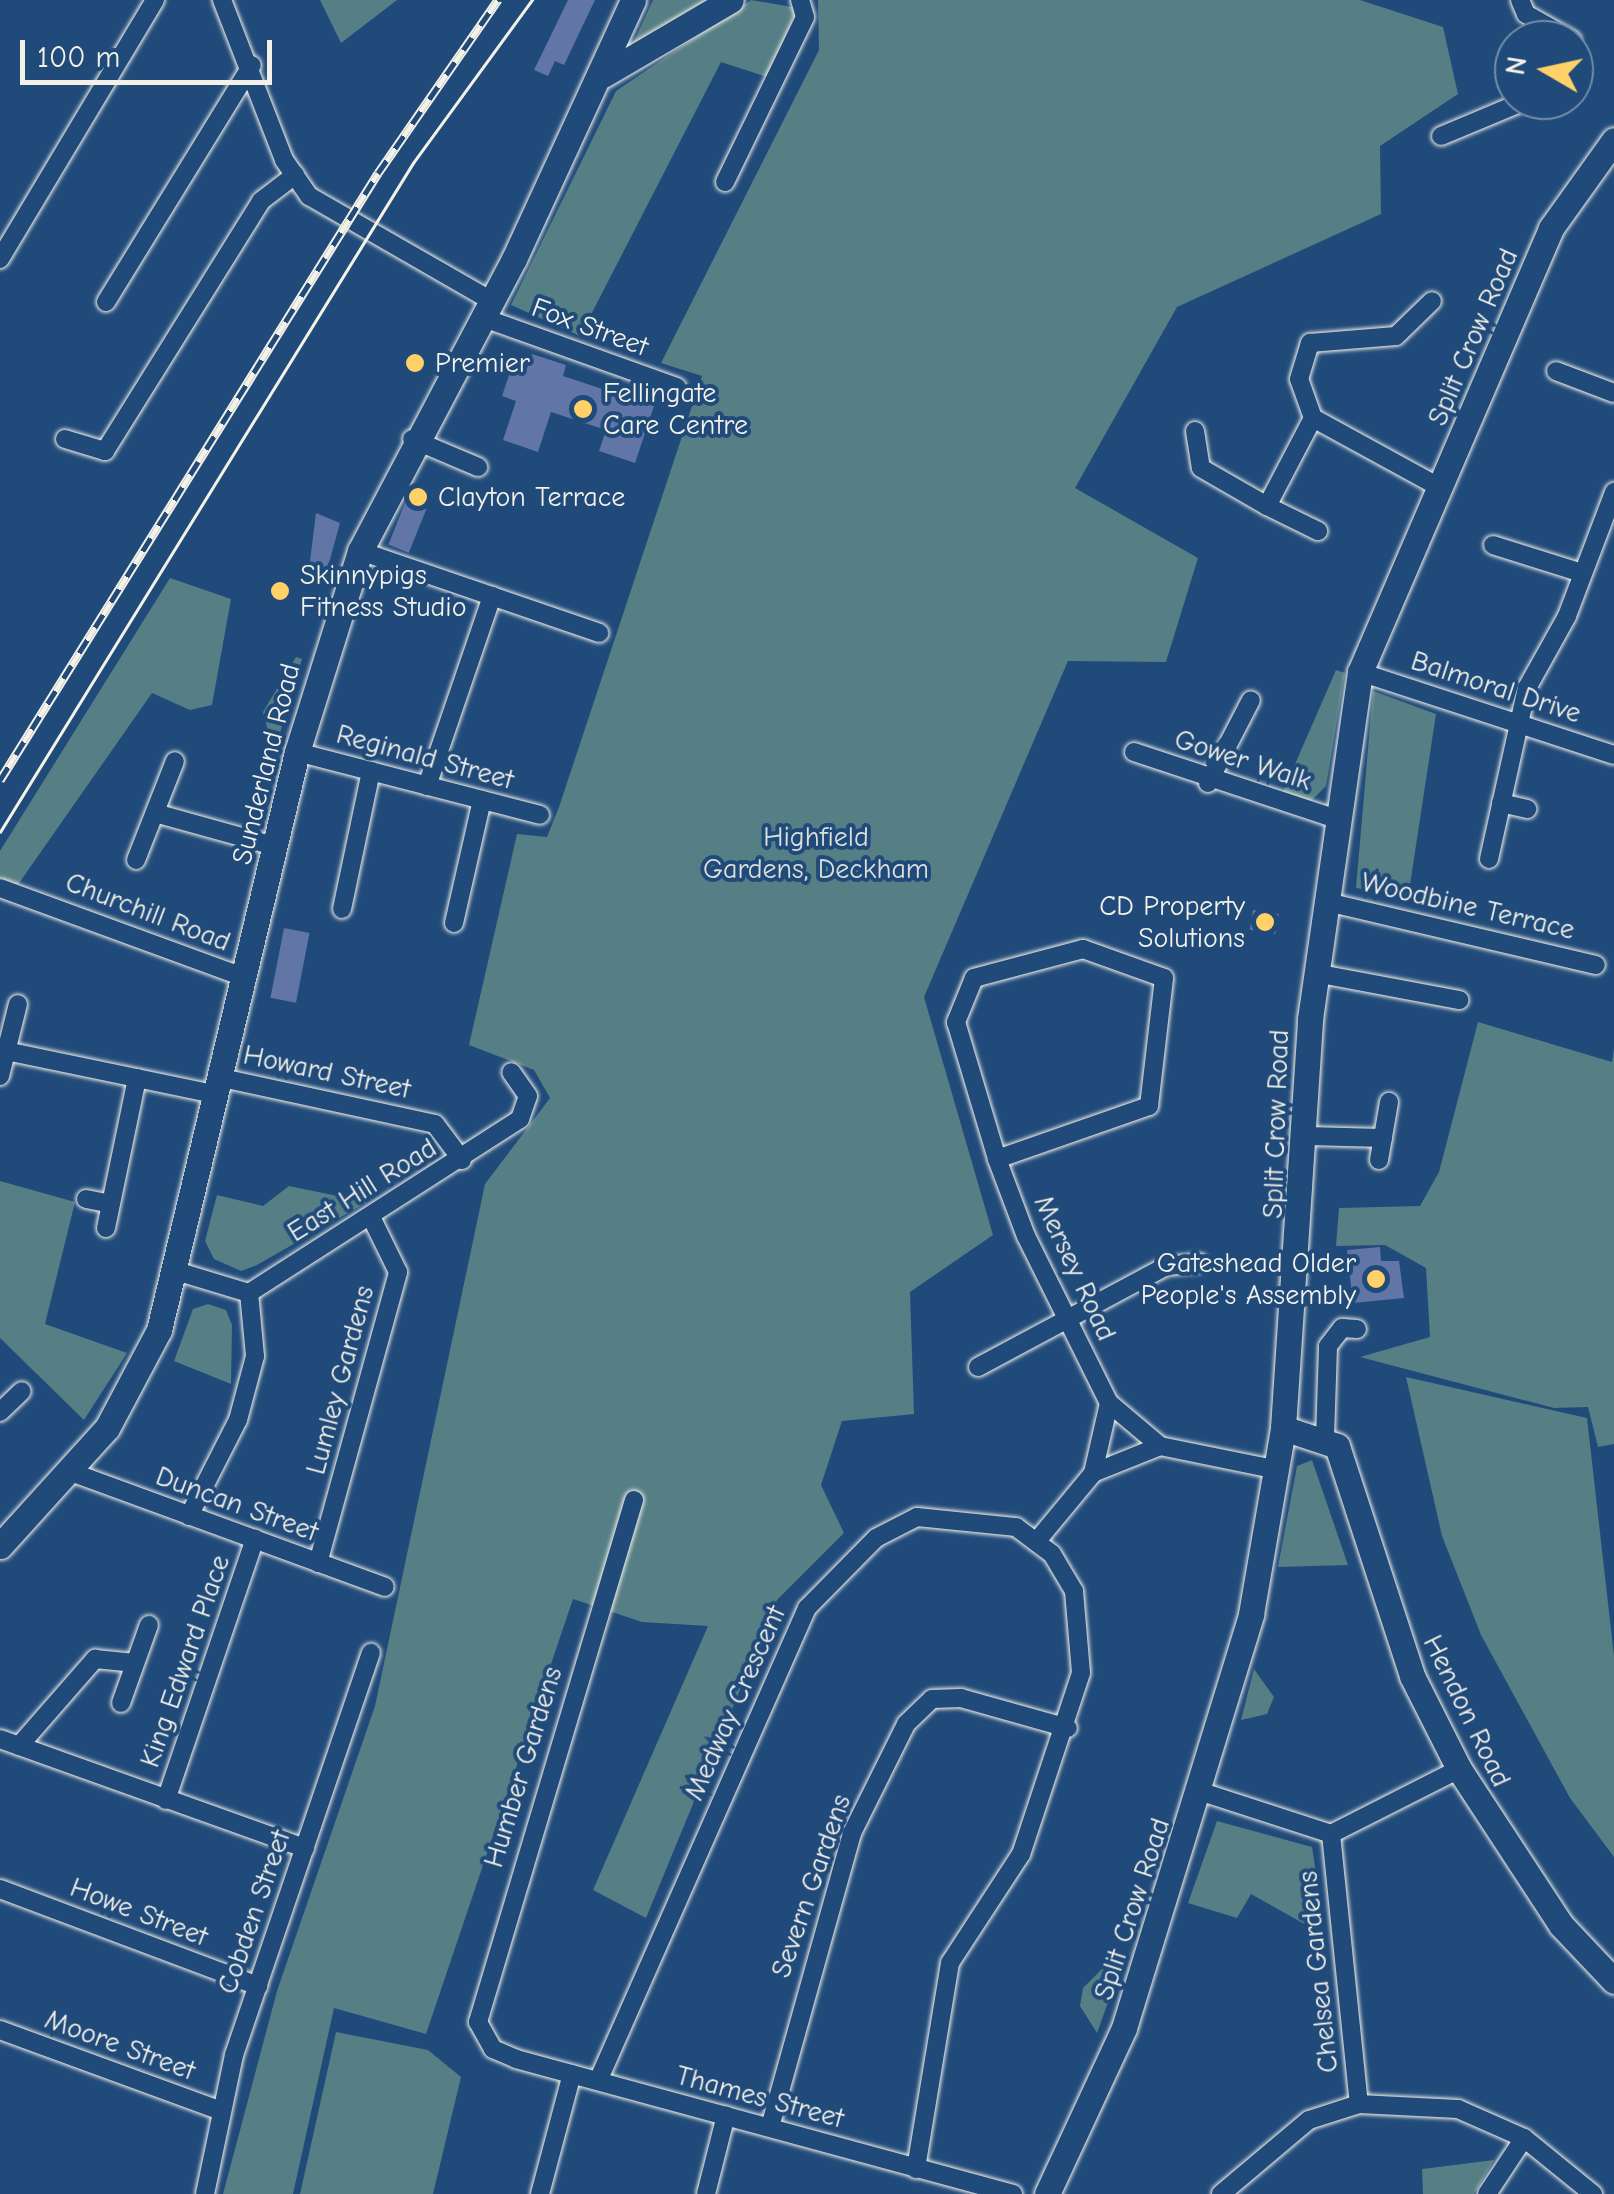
<!DOCTYPE html>
<style>
body{margin:0}
#map{position:relative;width:1614px;height:2194px;overflow:hidden;background:#1f4a7a;font-family:"Comic Neue",sans-serif}
div>[style]{position:absolute}
[style*='--x']{left:calc(var(--x)*1px);top:calc(var(--y)*1px);width:calc(var(--w)*1px);rotate:calc(var(--a)*1deg)}
.green>*{inset:0;background:#557e85}
.building>*{inset:0;background:#6176a7;transform-origin:0 0}
.roads{filter:drop-shadow(0 0 2px #f4f1e8) drop-shadow(0 0 2px #f4f1e8)}
.street>*{height:18px;margin:-9px;padding:0 9px;transform-origin:9px;border-radius:9px;background:#1f4a7a}
.secondary>*{height:25px;margin:-12.5px;padding:0 12.5px;transform-origin:12.5px;border-radius:12.5px;background:#1f4a7a}
.tram>*{height:2.5px;margin:-1.25px;padding:0 1.25px;transform-origin:1.25px;border-radius:1.25px;background:#f4f1e8}
.rail>*{height:9px;margin-top:-4.5px;transform-origin:0;background:repeating-linear-gradient(90deg,#1f4a7a 0 15px,#f4f1e8 0 30px);box-sizing:border-box;border-block:2px solid #f4f1e8}
.dots>*{width:28px;height:28px;translate:-50% -50%;box-sizing:border-box;border:5px solid #1f4a7a;border-radius:50%}
span{translate:-50% -50%;white-space:nowrap;text-align:center;line-height:1.15;-webkit-text-stroke:8px #1f4a7a;paint-order:stroke}
.street-label{font-size:28px;color:#f4f1e8}
.poi-label{font-size:28px;color:#f4f1e8}
.left{translate:0 -50%;text-align:left}
.right{translate:-100% -50%;text-align:right}
.park-label{font-size:28px;color:#dce0d9}
.north{position:absolute;left:1494px;top:20px;width:100px;height:100px;box-sizing:border-box;background:#1f4a7a;border:2px solid #748da6;border-radius:50%;rotate:279deg;font-size:28px;font-weight:700;line-height:40px;text-align:center;color:#f4f1e8}
.north::after{content:'';display:block;margin:auto;width:35px;height:45px;background:#ffd166;clip-path:polygon(50% 0,100% 100%,50% 72%,0 100%)}
.scale{position:absolute;left:20px;top:40px;width:252px;height:45px;box-sizing:border-box;border:5px solid #f4f1e8;border-top:0;padding-left:12px;font-size:30px;line-height:35px;white-space:nowrap;color:#f4f1e8;-webkit-text-stroke:8px #1f4a7a;paint-order:stroke}
</style>
<div id="map">
<div class="green">
<div style="clip-path:polygon(320px 0,397px 0,341px 43px)"></div>
<div style="clip-path:polygon(653px 0,708px 0,632px 46px)"></div>
<div style="clip-path:polygon(751px 0,798px 8px,767px 77px,721px 62px,580px 336px,511px 305px,616px 91px)"></div>
<div style="clip-path:polygon(818px 0,1360px 0,1443px 27px,1458px 94px,1380px 146px,1381px 214px,1177px 307px,1075px 488px,1198px 558px,1166px 662px,1068px 661px,924px 997px,993px 1235px,910px 1292px,914px 1414px,842px 1421px,821px 1485px,844px 1533px,777px 1600px,646px 1918px,593px 1890px,708px 1626px,642px 1622px,573px 1599px,426px 2034px,334px 2008px,293px 2194px,223px 2194px,277px 1991px,375px 1706px,485px 1184px,550px 1098px,534px 1070px,469px 1045px,517px 834px,547px 837px,559px 807px,702px 376px,661px 363px,819px 50px)"></div>
<div style="clip-path:polygon(170px 578px,231px 599px,212px 705px,190px 710px,152px 693px,17px 886px,0 880px,0 851px)"></div>
<div style="clip-path:polygon(296px 657px,302px 659px,274px 753px,263px 712px)"></div>
<div style="clip-path:polygon(1336px 670px,1345px 673px,1326px 786px,1308px 804px,1282px 794px)"></div>
<div style="clip-path:polygon(1373px 691px,1436px 714px,1408px 898px,1356px 888px)"></div>
<div style="clip-path:polygon(1478px 1022px,1612px 1062px,1614px 1048px,1614px 1444px,1598px 1447px,1588px 1407px,1554px 1408px,1360px 1357px,1430px 1337px,1426px 1268px,1385px 1245px,1336px 1246px,1339px 1208px,1420px 1206px,1439px 1172px)"></div>
<div style="clip-path:polygon(0 1181px,75px 1202px,45px 1324px,127px 1353px,84px 1420px,0 1338px)"></div>
<div style="clip-path:polygon(289px 1186px,367px 1202px,257px 1265px,241px 1271px,214px 1259px,205px 1241px,217px 1195px,263px 1206px)"></div>
<div style="clip-path:polygon(208px 1304px,226px 1310px,232px 1325px,231px 1384px,174px 1361px,193px 1309px)"></div>
<div style="clip-path:polygon(1406px 1377px,1587px 1418px,1614px 1656px,1614px 1857px,1570px 1798px,1481px 1635px,1442px 1536px)"></div>
<div style="clip-path:polygon(1312px 1460px,1348px 1565px,1278px 1567px,1297px 1466px)"></div>
<div style="clip-path:polygon(1254px 1669px,1274px 1697px,1267px 1714px,1241px 1720px)"></div>
<div style="clip-path:polygon(1217px 1821px,1312px 1847px,1323px 1919px,1308px 1926px,1251px 1894px,1237px 1918px,1188px 1903px)"></div>
<div style="clip-path:polygon(1121px 1966px,1097px 2033px,1080px 2006px,1083px 1988px,1102px 1969px)"></div>
<div style="clip-path:polygon(336px 2032px,428px 2050px,461px 2077px,433px 2194px,300px 2194px)"></div>
<div style="clip-path:polygon(1494px 2160px,1474px 2194px,1423px 2194px,1422px 2169px)"></div>
</div>
<div class="building">
<div style="clip-path:polygon(568px 0,595px 0,564px 65px,555px 61px,548px 76px,534px 70px)"></div>
<div style="clip-path:polygon(532px 354px,566px 365px,563px 376px,654px 406px,635px 463px,599px 451px,606px 430px,551px 412px,538px 452px,503px 440px,516px 401px,502px 396px,512px 366px,526px 371px)"></div>
<div style="left:412px;top:486px;width:22px;height:63px;rotate:22deg"></div>
<div style="clip-path:polygon(316px 513px,340px 523px,326px 574px,309px 569px)"></div>
<div style="left:1253px;top:910px;width:26px;height:20px;rotate:9deg"></div>
<div style="left:284px;top:928px;width:26px;height:71px;rotate:11deg"></div>
<div style="clip-path:polygon(1380px 1247px,1381px 1261px,1399px 1261px,1404px 1298px,1353px 1303px,1347px 1250px)"></div>
</div>
<div class="roads">
<div class="street">
<div style="--x:222;--y:0;--w:172;--a:68.8"></div>
<div style="--x:284;--y:160;--w:44;--a:55.2"></div>
<div style="--x:309;--y:196;--w:212;--a:29.9"></div>
<div style="--x:1520;--y:0;--w:15;--a:67"></div>
<div style="--x:1526;--y:14;--w:53;--a:29.5"></div>
<div style="--x:1441;--y:136;--w:93;--a:-22.7"></div>
<div style="--x:725;--y:182;--w:183;--a:-64.1"></div>
<div style="--x:805;--y:17;--w:18;--a:-106"></div>
<div style="--x:0;--y:259;--w:302;--a:-59.1"></div>
<div style="--x:106;--y:302;--w:278;--a:-58.4"></div>
<div style="--x:484;--y:318;--w:205;--a:19.7"></div>
<div style="--x:1556;--y:371;--w:62;--a:20.8"></div>
<div style="--x:1313;--y:418;--w:41;--a:-109.7"></div>
<div style="--x:1299;--y:379;--w:38;--a:-73"></div>
<div style="--x:1310;--y:343;--w:86;--a:-4.7"></div>
<div style="--x:1396;--y:336;--w:50;--a:-44.2"></div>
<div style="--x:1195;--y:431;--w:37;--a:81"></div>
<div style="--x:1201;--y:468;--w:76;--a:29.9"></div>
<div style="--x:1267;--y:506;--w:99;--a:-62.4"></div>
<div style="--x:1313;--y:418;--w:146;--a:28.7"></div>
<div style="--x:65;--y:439;--w:42;--a:16.7"></div>
<div style="--x:105;--y:451;--w:295;--a:-58"></div>
<div style="--x:261;--y:201;--w:43;--a:-37.4"></div>
<div style="--x:412;--y:439;--w:72;--a:23"></div>
<div style="--x:1267;--y:506;--w:57;--a:26.1"></div>
<div style="--x:1493;--y:545;--w:93;--a:17.5"></div>
<div style="--x:360;--y:551;--w:253;--a:18.9"></div>
<div style="--x:1360;--y:672;--w:267;--a:18.1"></div>
<div style="--x:297;--y:752;--w:251;--a:14.5"></div>
<div style="--x:1134;--y:752;--w:213;--a:18.3"></div>
<div style="--x:1208;--y:783;--w:93;--a:-62.6"></div>
<div style="--x:427;--y:786;--w:201;--a:-71.1"></div>
<div style="--x:1501;--y:803;--w:27;--a:13"></div>
<div style="--x:155;--y:813;--w:123;--a:15.5"></div>
<div style="--x:1489;--y:859;--w:175;--a:-77.5"></div>
<div style="--x:1527;--y:688;--w:82;--a:-60.9"></div>
<div style="--x:1567;--y:616;--w:133;--a:-69.2"></div>
<div style="--x:136;--y:860;--w:106;--a:-68.5"></div>
<div style="--x:0;--y:888;--w:262;--a:20.1"></div>
<div style="--x:1327;--y:902;--w:276;--a:13.2"></div>
<div style="--x:342;--y:909;--w:141;--a:-78.1"></div>
<div style="--x:454;--y:923;--w:126;--a:-77.2"></div>
<div style="--x:1315;--y:973;--w:147;--a:10.6"></div>
<div style="--x:6;--y:1051;--w:217;--a:11.7"></div>
<div style="--x:0;--y:1076;--w:74;--a:-76"></div>
<div style="--x:222;--y:1078;--w:218;--a:12.2"></div>
<div style="--x:435;--y:1124;--w:45;--a:53.1"></div>
<div style="--x:1307;--y:1136;--w:76;--a:1.5"></div>
<div style="--x:997;--y:1159;--w:161;--a:-19.2"></div>
<div style="--x:1149;--y:1106;--w:129;--a:-83.3"></div>
<div style="--x:1164;--y:978;--w:86;--a:-160.3"></div>
<div style="--x:1083;--y:949;--w:113;--a:165.1"></div>
<div style="--x:974;--y:978;--w:48;--a:112.2"></div>
<div style="--x:956;--y:1022;--w:143;--a:73.3"></div>
<div style="--x:997;--y:1159;--w:82;--a:69.4"></div>
<div style="--x:1026;--y:1236;--w:186;--a:63.6"></div>
<div style="--x:1109;--y:1403;--w:67;--a:40.1"></div>
<div style="--x:1160;--y:1446;--w:120;--a:11.5"></div>
<div style="--x:1379;--y:1160;--w:59;--a:-80.2"></div>
<div style="--x:86;--y:1199;--w:25;--a:11"></div>
<div style="--x:106;--y:1228;--w:153;--a:-78.3"></div>
<div style="--x:176;--y:1271;--w:76;--a:16.8"></div>
<div style="--x:249;--y:1293;--w:322;--a:-32.7"></div>
<div style="--x:520;--y:1119;--w:24;--a:-71"></div>
<div style="--x:528;--y:1096;--w:29;--a:-125"></div>
<div style="--x:978;--y:1367;--w:213;--a:-28.2"></div>
<div style="--x:1166;--y:1266;--w:34;--a:-5"></div>
<div style="--x:0;--y:1412;--w:30;--a:-44"></div>
<div style="--x:1325;--y:1438;--w:92;--a:-88.1"></div>
<div style="--x:1328;--y:1346;--w:23;--a:-52"></div>
<div style="--x:1342;--y:1328;--w:15;--a:4"></div>
<div style="--x:71;--y:1472;--w:334;--a:20.1"></div>
<div style="--x:1093;--y:1473;--w:72;--a:-21.9"></div>
<div style="--x:634;--y:1500;--w:545;--a:106.64"></div>
<div style="--x:478;--y:2022;--w:31;--a:61"></div>
<div style="--x:493;--y:2049;--w:25;--a:23"></div>
<div style="--x:516;--y:2059;--w:515;--a:15.2"></div>
<div style="--x:189;--y:1516;--w:108;--a:-63"></div>
<div style="--x:238;--y:1420;--w:66;--a:-75.1"></div>
<div style="--x:255;--y:1356;--w:63;--a:-95.4"></div>
<div style="--x:1036;--y:1542;--w:89;--a:-50.4"></div>
<div style="--x:1093;--y:1473;--w:72;--a:-77.1"></div>
<div style="--x:318;--y:1563;--w:302;--a:-74.6"></div>
<div style="--x:398;--y:1272;--w:61;--a:-116.1"></div>
<div style="--x:121;--y:1703;--w:83;--a:-70.3"></div>
<div style="--x:0;--y:1739;--w:324;--a:19.7"></div>
<div style="--x:19;--y:1746;--w:116;--a:-48.9"></div>
<div style="--x:95;--y:1659;--w:40;--a:5.7"></div>
<div style="--x:1202;--y:1792;--w:136;--a:18"></div>
<div style="--x:1331;--y:1834;--w:144;--a:-26.9"></div>
<div style="--x:166;--y:1800;--w:276;--a:-71.2"></div>
<div style="--x:1331;--y:1834;--w:271;--a:84.1"></div>
<div style="--x:0;--y:1889;--w:276;--a:20.6"></div>
<div style="--x:0;--y:2030;--w:235;--a:20.1"></div>
<div style="--x:598;--y:2081;--w:517;--a:-66.16"></div>
<div style="--x:807;--y:1608;--w:98;--a:-45.4"></div>
<div style="--x:876;--y:1538;--w:46;--a:-27.1"></div>
<div style="--x:917;--y:1517;--w:100;--a:5.8"></div>
<div style="--x:1016;--y:1527;--w:45;--a:36.9"></div>
<div style="--x:1052;--y:1554;--w:43;--a:59.3"></div>
<div style="--x:1074;--y:1591;--w:82;--a:85.1"></div>
<div style="--x:1081;--y:1673;--w:191;--a:108.3"></div>
<div style="--x:1021;--y:1854;--w:130;--a:123.1"></div>
<div style="--x:950;--y:1963;--w:209;--a:99.4"></div>
<div style="--x:770;--y:2127;--w:305;--a:-74.4"></div>
<div style="--x:852;--y:1833;--w:122;--a:-63.6"></div>
<div style="--x:906;--y:1724;--w:36;--a:-44"></div>
<div style="--x:932;--y:1699;--w:29;--a:-2"></div>
<div style="--x:961;--y:1698;--w:111;--a:15.7"></div>
<div style="--x:205;--y:2194;--w:142;--a:-78.2"></div>
<div style="--x:234;--y:2055;--w:425;--a:-71.2"></div>
<div style="--x:540;--y:2194;--w:124;--a:-75.1"></div>
<div style="--x:706;--y:2194;--w:81;--a:-75.8"></div>
<div style="--x:1221;--y:2194;--w:115;--a:-40.1"></div>
<div style="--x:1309;--y:2120;--w:52;--a:-17.7"></div>
<div style="--x:1359;--y:2104;--w:99;--a:2.9"></div>
<div style="--x:1458;--y:2109;--w:72;--a:23.7"></div>
<div style="--x:1524;--y:2138;--w:89;--a:39.1"></div>
<div style="--x:1487;--y:2194;--w:67;--a:-56.5"></div>
</div>
<div class="secondary">
<div style="--x:603;--y:75;--w:148;--a:-30.4"></div>
<div style="--x:1283;--y:1428;--w:57;--a:18.4"></div>
<div style="--x:1337;--y:1446;--w:242;--a:71.9"></div>
<div style="--x:1412;--y:1676;--w:104;--a:63.2"></div>
<div style="--x:1459;--y:1769;--w:186;--a:56.8"></div>
<div style="--x:1561;--y:1925;--w:77;--a:46.6"></div>
<div style="--x:0;--y:1546;--w:159;--a:-47.8"></div>
<div style="--x:107;--y:1428;--w:111;--a:-62"></div>
<div style="--x:159;--y:1330;--w:594;--a:-76.57"></div>
<div style="--x:297;--y:752;--w:211;--a:-72.6"></div>
<div style="--x:360;--y:551;--w:330;--a:-62.2"></div>
<div style="--x:514;--y:259;--w:285;--a:-65.3"></div>
<div style="--x:1047;--y:2194;--w:183;--a:-65.1"></div>
<div style="--x:1124;--y:2028;--w:433;--a:-72.9"></div>
<div style="--x:1251;--y:1614;--w:189;--a:-80.2"></div>
<div style="--x:1283;--y:1428;--w:410;--a:-86.2"></div>
<div style="--x:1310;--y:1019;--w:351;--a:-81.8"></div>
<div style="--x:1360;--y:672;--w:483;--a:-66.7"></div>
<div style="--x:1551;--y:228;--w:108;--a:-54.4"></div>
</div>
</div>
<div class="tram">
<div style="--x:0;--y:832;--w:786;--a:-58.31"></div>
<div style="--x:413;--y:163;--w:202;--a:-53.9"></div>
</div>
<div class="rail">
<div style="--x:0;--y:780;--w:715;--a:-58.09"></div>
<div style="--x:378;--y:173;--w:211;--a:-55.3"></div>
</div>
<div class="dots">
<div style="left:415px;top:363px;background:#ffd166"></div>
<div style="left:583px;top:409px;background:#ffd166"></div>
<div style="left:418px;top:497px;background:#ffd166"></div>
<div style="left:280px;top:591px;background:#ffd166"></div>
<div style="left:1265px;top:922px;background:#ffd166"></div>
<div style="left:1376px;top:1279px;background:#ffd166"></div>
</div>
<div class="street-label">
<span style="left:590px;top:327px;rotate:20deg">Fox Street</span>
<span style="left:1473px;top:337px;rotate:-67deg">Split Crow Road</span>
<span style="left:1496px;top:687px;rotate:18deg">Balmoral Drive</span>
<span style="left:425px;top:757px;rotate:15deg">Reginald Street</span>
<span style="left:1243px;top:760px;rotate:18deg">Gower Walk</span>
<span style="left:266px;top:764px;rotate:-76deg">Sunderland Road</span>
<span style="left:1468px;top:906px;rotate:13deg">Woodbine Terrace</span>
<span style="left:148px;top:912px;rotate:21deg">Churchill Road</span>
<span style="left:327px;top:1072px;rotate:12deg">Howard Street</span>
<span style="left:1276px;top:1124px;rotate:-88deg">Split Crow Road</span>
<span style="left:362px;top:1190px;rotate:-32deg">East Hill Road</span>
<span style="left:1075px;top:1268px;rotate:65deg">Mersey Road</span>
<span style="left:340px;top:1380px;rotate:-75deg">Lumley Gardens</span>
<span style="left:237px;top:1504px;rotate:20deg">Duncan Street</span>
<span style="left:185px;top:1661px;rotate:-71deg">King Edward Place</span>
<span style="left:735px;top:1703px;rotate:-66deg">Medway Crescent</span>
<span style="left:1467px;top:1711px;rotate:64deg">Hendon Road</span>
<span style="left:523px;top:1767px;rotate:-73deg">Humber Gardens</span>
<span style="left:811px;top:1886px;rotate:-71deg">Severn Gardens</span>
<span style="left:1132px;top:1909px;rotate:-72deg">Split Crow Road</span>
<span style="left:139px;top:1912px;rotate:21deg">Howe Street</span>
<span style="left:254px;top:1912px;rotate:-71deg">Cobden Street</span>
<span style="left:1318px;top:1972px;rotate:-96deg">Chelsea Gardens</span>
<span style="left:120px;top:2045px;rotate:20deg">Moore Street</span>
<span style="left:760px;top:2097px;rotate:15deg">Thames Street</span>
</div>
<div class="poi-label">
<span class="left" style="left:435px;top:363px">Premier</span>
<span class="left" style="left:603px;top:409px">Fellingate<br>Care Centre</span>
<span class="left" style="left:438px;top:497px">Clayton Terrace</span>
<span class="left" style="left:300px;top:591px">Skinnypigs<br>Fitness Studio</span>
<span class="right" style="left:1245px;top:922px">CD Property<br>Solutions</span>
<span class="right" style="left:1356px;top:1279px">Gateshead Older<br>People's Assembly</span>
</div>
<div class="park-label">
<span style="left:816px;top:853px">Highfield<br>Gardens, Deckham</span>
</div>
<div class="north">N</div>
<div class="scale">100 m</div>
</div>
